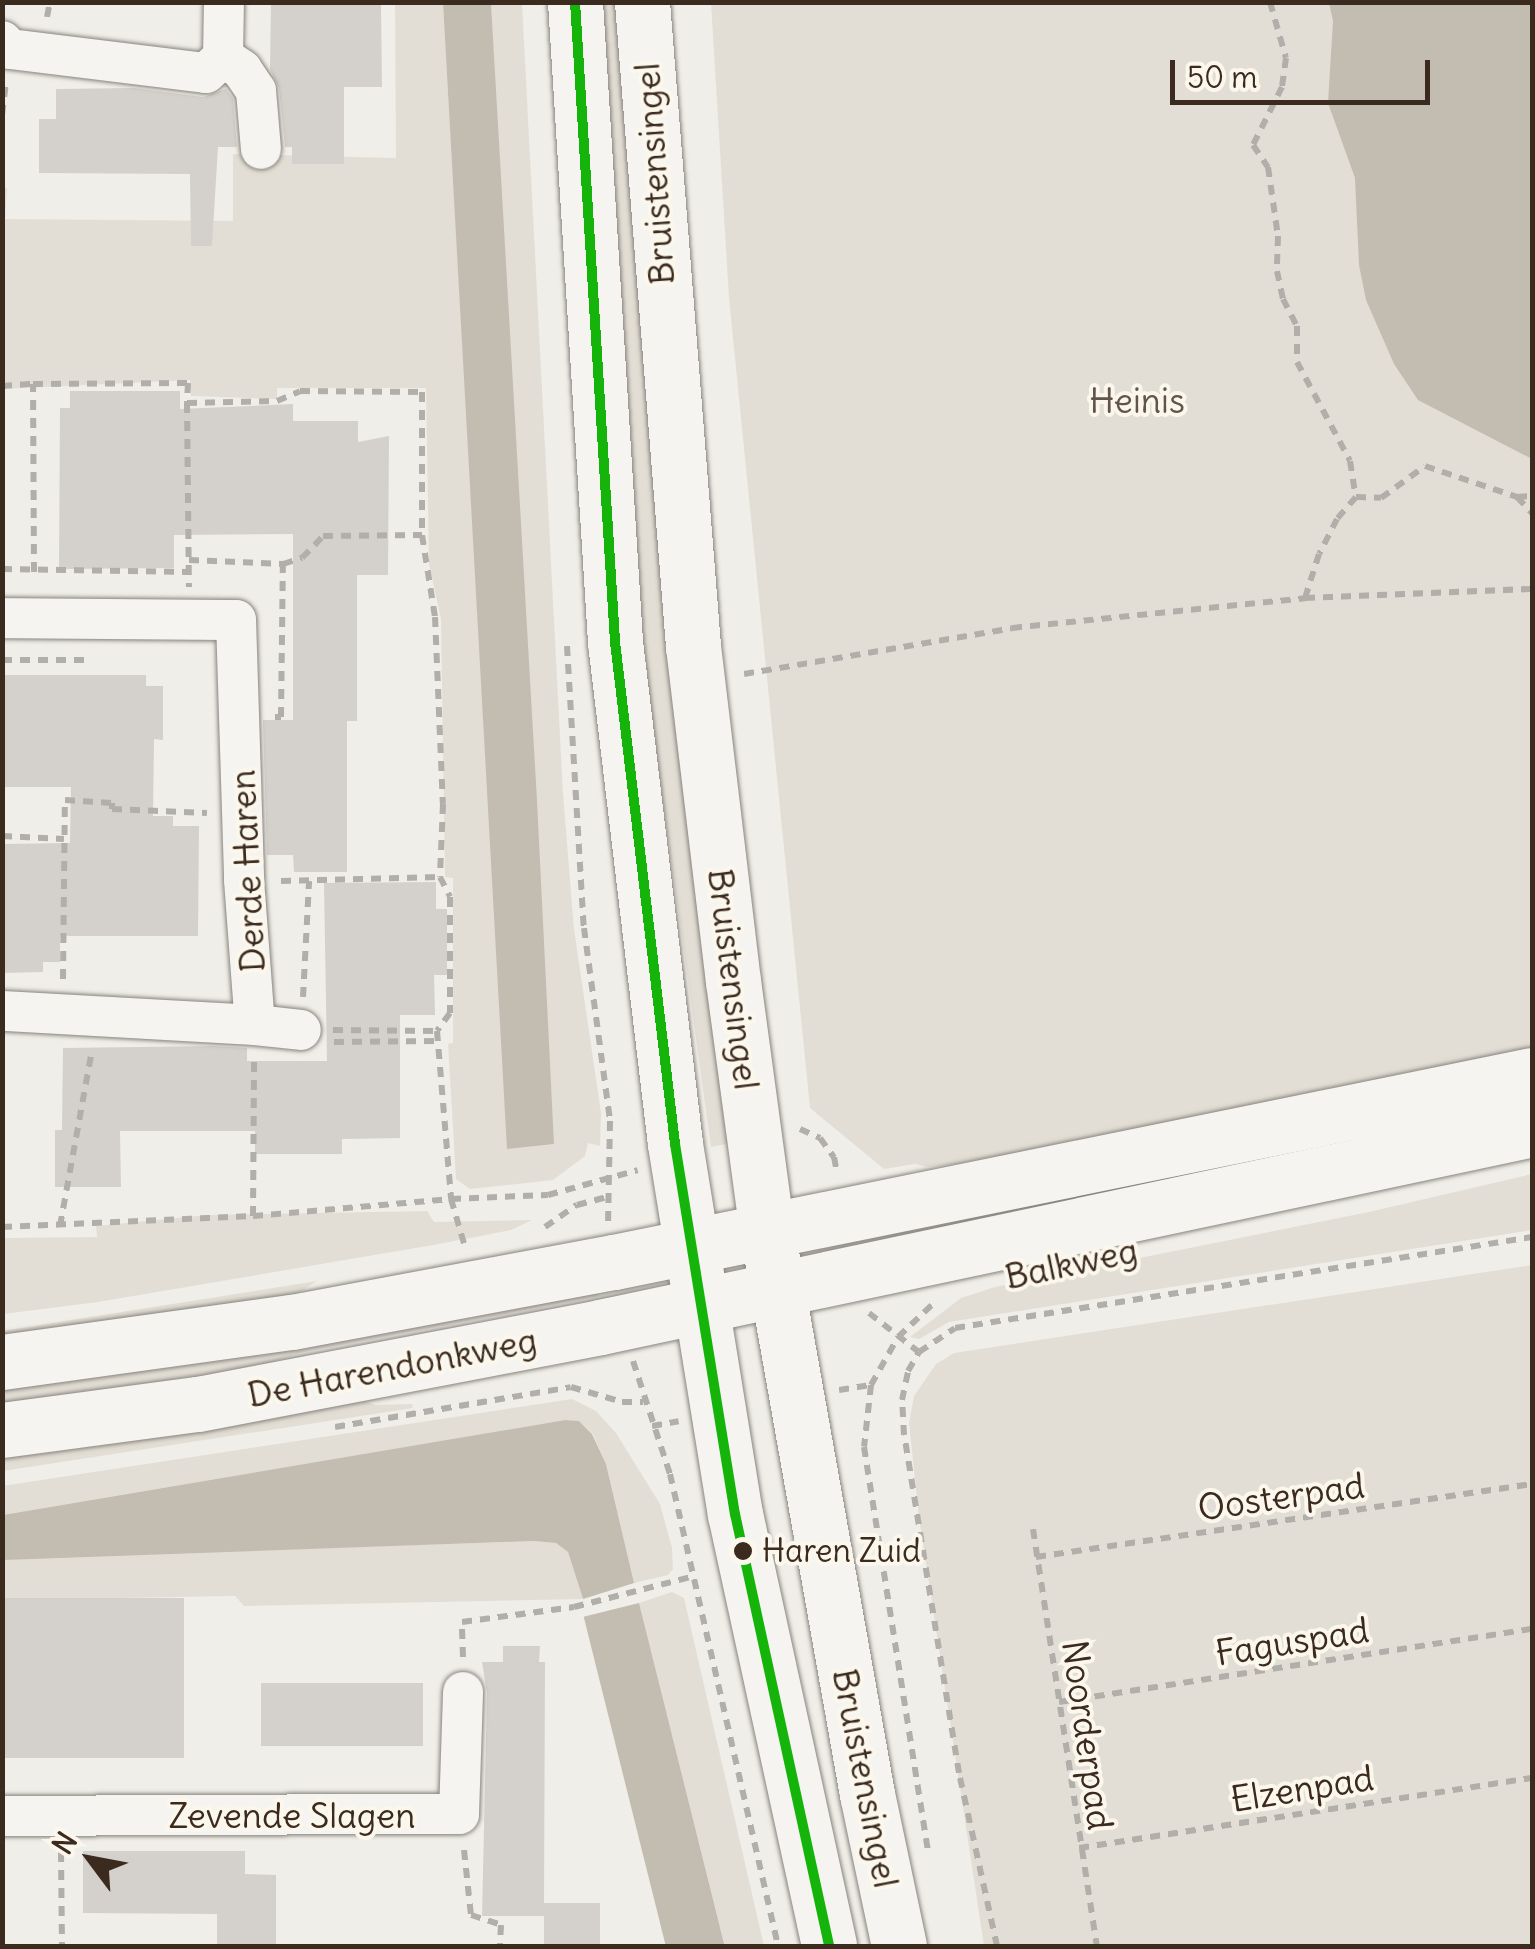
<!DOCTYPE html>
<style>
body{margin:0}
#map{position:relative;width:1535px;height:1949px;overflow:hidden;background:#f0eee8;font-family:Delius,sans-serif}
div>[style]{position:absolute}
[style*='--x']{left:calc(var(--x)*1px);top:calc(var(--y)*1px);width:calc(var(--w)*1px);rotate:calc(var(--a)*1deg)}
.green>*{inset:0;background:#e3ded5}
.water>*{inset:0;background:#c2bcb1;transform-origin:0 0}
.building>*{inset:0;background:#d4d1cc;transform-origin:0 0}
.path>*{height:6px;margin-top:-3px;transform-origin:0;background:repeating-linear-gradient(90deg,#b2afab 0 10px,transparent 0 18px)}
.roads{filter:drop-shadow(0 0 2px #88837e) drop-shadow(0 0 2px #88837e)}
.street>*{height:40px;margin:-20px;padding:0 20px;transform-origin:20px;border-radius:20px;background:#f5f4f0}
.secondary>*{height:55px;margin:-27.5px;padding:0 27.5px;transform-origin:27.5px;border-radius:27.5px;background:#f5f4f0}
.bus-1>*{height:10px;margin:-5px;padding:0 5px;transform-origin:5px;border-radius:5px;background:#15b40a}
.dots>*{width:28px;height:28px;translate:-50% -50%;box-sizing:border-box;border:5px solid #fbf7ec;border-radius:50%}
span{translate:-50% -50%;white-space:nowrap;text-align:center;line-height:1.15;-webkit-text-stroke:8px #fbf7ec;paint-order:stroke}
.bus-label{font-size:32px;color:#3b2a1e}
.left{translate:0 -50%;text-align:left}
.street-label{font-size:35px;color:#3b2a1e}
.park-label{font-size:35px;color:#625448}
.frame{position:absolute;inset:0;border:5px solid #3b2a1e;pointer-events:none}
.north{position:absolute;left:40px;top:1809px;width:100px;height:100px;-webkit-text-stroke:8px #fbf7ec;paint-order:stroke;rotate:302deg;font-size:28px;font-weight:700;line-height:40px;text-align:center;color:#3b2a1e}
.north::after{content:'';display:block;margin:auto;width:35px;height:45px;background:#3b2a1e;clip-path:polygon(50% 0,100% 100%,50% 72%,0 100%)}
.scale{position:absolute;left:1170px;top:60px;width:260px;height:45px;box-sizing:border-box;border:5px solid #3b2a1e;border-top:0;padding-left:12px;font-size:30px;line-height:35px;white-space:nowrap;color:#3b2a1e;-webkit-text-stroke:8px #fbf7ec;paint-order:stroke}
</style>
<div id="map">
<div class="green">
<div style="clip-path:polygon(395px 3px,443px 3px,508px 1149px,554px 1144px,491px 3px,522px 3px,563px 794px,574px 929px,601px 1113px,600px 1146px,588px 1143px,585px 1156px,553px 1180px,470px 1189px,456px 1179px,448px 1044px,453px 1043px,453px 878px,445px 877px,441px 619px,429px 564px,426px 388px,277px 388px,277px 399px,191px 396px,190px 380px,3px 389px,3px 188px,7px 188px,5px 219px,233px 221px,233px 154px,396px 158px)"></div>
<div style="clip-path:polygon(592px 3px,622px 3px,736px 1142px,711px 1147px,666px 821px,634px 641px)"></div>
<div style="clip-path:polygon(711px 3px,1532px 3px,1532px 1052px,974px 1162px,928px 1167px,915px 1164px,884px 1169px,810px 1108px,729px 298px)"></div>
<div style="clip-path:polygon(1532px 1174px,1532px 1230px,949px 1322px,919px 1339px,910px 1337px,961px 1298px,995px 1287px,1369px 1212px)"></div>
<div style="clip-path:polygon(427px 1211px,434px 1222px,532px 1220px,511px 1230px,439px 1244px,98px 1302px,3px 1314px,3px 1238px,97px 1237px,96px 1226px,207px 1215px)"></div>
<div style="clip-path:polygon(1532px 1265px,1532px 1946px,984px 1946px,919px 1517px,909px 1423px,914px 1396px,936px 1364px,954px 1353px)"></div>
<div style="clip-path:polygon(317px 1281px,283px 1303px,3px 1346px,2px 1331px)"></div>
<div style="clip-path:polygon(596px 1286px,599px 1296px,304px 1352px,239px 1372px,3px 1414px,2px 1384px)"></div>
<div style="clip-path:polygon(356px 1398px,376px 1405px,412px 1404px,413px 1408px,3px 1471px,2px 1454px)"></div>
<div style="clip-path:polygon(572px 1399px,596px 1411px,616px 1433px,660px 1504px,672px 1548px,673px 1569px,668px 1575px,634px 1583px,606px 1464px,593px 1434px,579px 1421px,565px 1420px,3px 1515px,2px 1486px)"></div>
<div style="clip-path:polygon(534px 1541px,556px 1543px,568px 1552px,583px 1599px,244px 1606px,235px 1596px,3px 1600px,3px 1560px,10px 1559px)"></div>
<div style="clip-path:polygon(672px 1592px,684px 1598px,764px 1946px,722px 1946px,639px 1603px)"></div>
</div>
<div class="water">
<div style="clip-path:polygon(443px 3px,491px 3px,537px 801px,554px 1144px,507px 1149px)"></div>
<div style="clip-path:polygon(1329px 3px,1532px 3px,1532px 459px,1418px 400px,1394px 364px,1366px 300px,1359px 265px,1355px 178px,1328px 103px,1333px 21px)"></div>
<div style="clip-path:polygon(565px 1420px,579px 1421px,592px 1434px,606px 1464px,634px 1583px,583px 1599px,568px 1552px,556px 1543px,534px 1541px,3px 1560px,3px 1515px)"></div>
<div style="left:639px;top:1603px;width:353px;height:57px;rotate:76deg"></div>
</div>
<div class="building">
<div style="clip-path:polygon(271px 2px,381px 2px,382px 87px,344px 87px,344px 164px,292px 164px,292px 147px,285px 147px,279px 88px,270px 69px)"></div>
<div style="clip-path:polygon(134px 88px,203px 97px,226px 89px,233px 99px,237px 147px,218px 147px,212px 246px,191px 246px,190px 174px,39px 173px,39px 119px,56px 119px,56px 89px)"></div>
<div style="clip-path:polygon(70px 391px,180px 391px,180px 409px,293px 404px,293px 421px,358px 421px,358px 442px,389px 436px,388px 575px,357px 575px,357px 721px,347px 721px,347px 872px,294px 872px,293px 855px,267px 855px,263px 720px,293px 720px,293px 534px,174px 535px,174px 568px,59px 569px,60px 408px,70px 408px)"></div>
<div style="clip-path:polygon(3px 675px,146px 675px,146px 686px,163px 686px,163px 740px,154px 739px,153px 816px,173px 816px,173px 826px,199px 826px,198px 936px,60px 936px,60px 962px,43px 962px,43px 972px,2px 973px,2px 844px,70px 843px,71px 787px,2px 787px)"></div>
<div style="clip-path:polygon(436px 882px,436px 909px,447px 909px,447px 975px,434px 975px,435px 1015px,400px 1015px,400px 1138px,342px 1139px,342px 1154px,255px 1154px,255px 1131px,120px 1131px,121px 1187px,55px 1187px,55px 1130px,62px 1130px,63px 1048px,212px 1046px,247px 1048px,247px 1061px,327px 1061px,324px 883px)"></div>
<div style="left:2px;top:1598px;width:182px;height:160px"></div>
<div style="clip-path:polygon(503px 1646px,540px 1646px,539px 1662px,545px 1662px,544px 1903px,600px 1903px,600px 1946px,544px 1946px,544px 1916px,482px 1916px,487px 1693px,482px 1662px,503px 1662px)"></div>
<div style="left:261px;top:1683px;width:162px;height:63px"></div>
<div style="clip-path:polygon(83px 1851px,245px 1851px,245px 1874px,276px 1875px,276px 1946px,217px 1946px,217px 1914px,83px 1913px)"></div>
</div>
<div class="path">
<div style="--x:1270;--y:2;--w:58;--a:74.1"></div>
<div style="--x:1286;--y:58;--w:29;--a:98"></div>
<div style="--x:1282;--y:87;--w:65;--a:116.6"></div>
<div style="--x:1253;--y:145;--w:27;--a:56"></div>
<div style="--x:1268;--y:167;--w:70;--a:81.8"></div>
<div style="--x:1278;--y:236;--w:35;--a:92"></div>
<div style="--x:1277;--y:271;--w:29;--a:78"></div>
<div style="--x:1283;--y:299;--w:30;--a:63"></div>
<div style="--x:1297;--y:326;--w:36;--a:90"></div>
<div style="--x:1297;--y:362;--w:112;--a:61.8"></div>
<div style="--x:1350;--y:461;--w:36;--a:81"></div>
<div style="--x:1356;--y:497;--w:29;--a:131"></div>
<div style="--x:1337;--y:519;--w:39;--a:117"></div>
<div style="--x:1319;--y:554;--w:46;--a:107.7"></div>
<div style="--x:47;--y:17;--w:15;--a:-79"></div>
<div style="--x:2;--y:115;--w:32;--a:-83"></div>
<div style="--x:2;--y:386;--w:31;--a:-4"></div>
<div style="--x:187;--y:403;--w:184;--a:89.4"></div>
<div style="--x:1356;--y:497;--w:25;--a:2"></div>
<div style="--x:1381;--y:498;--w:54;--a:-36"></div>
<div style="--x:1425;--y:466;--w:97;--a:18.6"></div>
<div style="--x:1517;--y:497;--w:15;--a:-4"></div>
<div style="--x:1517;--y:497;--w:22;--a:47"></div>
<div style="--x:189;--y:560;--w:94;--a:2.4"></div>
<div style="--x:2;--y:569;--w:187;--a:0.9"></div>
<div style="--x:34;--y:572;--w:188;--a:-90.3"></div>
<div style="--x:33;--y:384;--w:155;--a:-0.4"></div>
<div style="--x:188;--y:383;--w:20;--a:93"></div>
<div style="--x:187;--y:403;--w:90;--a:-1.3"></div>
<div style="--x:277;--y:401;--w:25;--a:-23"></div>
<div style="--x:300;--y:391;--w:122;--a:0.5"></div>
<div style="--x:422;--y:392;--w:143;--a:90"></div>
<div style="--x:422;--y:535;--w:83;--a:81"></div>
<div style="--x:435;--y:617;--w:187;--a:87.6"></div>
<div style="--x:443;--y:804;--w:73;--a:92.4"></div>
<div style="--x:440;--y:877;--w:22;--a:63"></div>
<div style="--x:450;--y:897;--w:116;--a:90"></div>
<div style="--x:450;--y:1013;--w:22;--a:126"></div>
<div style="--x:567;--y:646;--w:283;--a:86.6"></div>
<div style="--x:584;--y:928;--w:195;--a:82.3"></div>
<div style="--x:610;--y:1121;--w:100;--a:91.1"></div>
<div style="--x:2;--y:660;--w:90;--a:0"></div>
<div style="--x:744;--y:674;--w:272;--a:-9.7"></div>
<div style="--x:1012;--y:628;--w:295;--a:-5.8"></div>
<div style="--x:1305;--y:598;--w:227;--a:-2.3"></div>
<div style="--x:275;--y:717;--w:6;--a:0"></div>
<div style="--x:281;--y:717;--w:153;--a:-89.3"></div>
<div style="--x:283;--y:564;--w:20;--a:-18"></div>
<div style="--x:302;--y:558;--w:30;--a:-46"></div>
<div style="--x:323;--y:536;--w:99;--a:-0.6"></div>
<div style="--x:2;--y:836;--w:62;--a:2.8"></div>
<div style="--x:281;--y:881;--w:159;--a:-1.4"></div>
<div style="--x:63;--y:979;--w:179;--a:-89.4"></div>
<div style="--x:65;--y:800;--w:47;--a:3.7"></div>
<div style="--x:112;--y:803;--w:6;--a:90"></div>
<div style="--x:112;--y:809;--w:95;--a:2.4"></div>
<div style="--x:303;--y:997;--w:116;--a:-87"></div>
<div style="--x:333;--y:1030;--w:104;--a:0.6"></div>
<div style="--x:437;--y:1031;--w:169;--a:85.2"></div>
<div style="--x:451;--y:1199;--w:97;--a:-2.4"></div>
<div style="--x:548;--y:1195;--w:93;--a:-15.5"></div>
<div style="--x:334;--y:1042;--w:104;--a:-0.6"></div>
<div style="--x:800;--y:1129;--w:22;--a:24"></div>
<div style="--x:820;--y:1138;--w:24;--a:54"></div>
<div style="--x:834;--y:1157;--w:16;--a:79"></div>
<div style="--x:253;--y:1216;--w:155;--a:-89.6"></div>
<div style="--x:60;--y:1226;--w:179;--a:-79.7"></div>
<div style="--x:2;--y:1227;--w:251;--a:-2.5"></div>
<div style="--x:253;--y:1216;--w:199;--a:-4.9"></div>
<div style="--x:451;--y:1199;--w:50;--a:73.7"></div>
<div style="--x:545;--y:1227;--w:39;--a:-35"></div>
<div style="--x:577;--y:1205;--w:30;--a:-15"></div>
<div style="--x:869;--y:1313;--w:63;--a:38"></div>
<div style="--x:633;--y:1361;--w:119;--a:71.9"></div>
<div style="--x:670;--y:1474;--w:484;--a:77.1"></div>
<div style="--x:871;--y:1385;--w:62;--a:96.4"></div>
<div style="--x:864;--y:1447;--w:410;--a:81"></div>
<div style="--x:839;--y:1390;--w:32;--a:-9"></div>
<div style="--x:871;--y:1385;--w:55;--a:-60.6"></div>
<div style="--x:898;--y:1337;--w:50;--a:-43.4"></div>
<div style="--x:652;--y:1426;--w:27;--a:-10"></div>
<div style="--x:335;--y:1427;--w:239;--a:-9.6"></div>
<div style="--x:571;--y:1387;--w:53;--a:16.4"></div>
<div style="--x:622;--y:1402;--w:21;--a:0"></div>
<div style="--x:1033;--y:1529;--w:422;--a:81.3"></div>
<div style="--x:1036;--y:1557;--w:501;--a:-8.37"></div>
<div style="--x:463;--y:1657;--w:35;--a:-92"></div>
<div style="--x:462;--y:1622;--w:113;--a:-7.6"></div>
<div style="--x:574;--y:1607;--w:121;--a:-14.4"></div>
<div style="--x:1059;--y:1702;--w:479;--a:-8.8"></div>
<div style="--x:1079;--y:1848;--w:458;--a:-8.8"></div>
<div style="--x:464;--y:1850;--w:65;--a:83.9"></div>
<div style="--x:471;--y:1915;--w:32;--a:18"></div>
<div style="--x:501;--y:1925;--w:21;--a:93"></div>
<div style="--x:61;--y:1852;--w:94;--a:89.4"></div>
<div style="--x:997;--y:1946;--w:177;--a:-102.4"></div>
<div style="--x:959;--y:1773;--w:342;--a:-99.2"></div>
<div style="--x:904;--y:1435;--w:35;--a:-93"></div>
<div style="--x:902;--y:1400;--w:30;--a:-78"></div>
<div style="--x:908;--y:1371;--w:22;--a:-60"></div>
<div style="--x:919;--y:1352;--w:43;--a:-33.7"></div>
<div style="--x:955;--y:1328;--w:584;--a:-8.96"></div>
</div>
<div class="roads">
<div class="street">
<div style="--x:2;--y:41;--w:11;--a:45"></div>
<div style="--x:10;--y:49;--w:197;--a:7"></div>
<div style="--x:206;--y:73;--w:23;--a:-43"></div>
<div style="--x:223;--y:57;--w:55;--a:-89"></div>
<div style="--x:223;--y:57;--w:23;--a:34"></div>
<div style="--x:242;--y:70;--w:25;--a:56"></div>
<div style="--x:256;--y:91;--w:58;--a:85.1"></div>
<div style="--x:2;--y:618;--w:234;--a:0.5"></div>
<div style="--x:236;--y:620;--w:260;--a:88.2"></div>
<div style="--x:244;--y:880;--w:145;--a:85.7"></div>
<div style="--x:255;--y:1025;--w:253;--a:-176.8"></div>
<div style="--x:255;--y:1025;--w:46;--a:6.2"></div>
<div style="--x:2;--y:1816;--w:457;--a:-0.3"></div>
<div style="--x:459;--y:1814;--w:122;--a:-88.1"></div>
</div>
<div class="secondary">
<div style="--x:575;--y:2;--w:641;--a:86.42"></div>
<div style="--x:615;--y:642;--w:506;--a:83.18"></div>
<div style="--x:675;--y:1144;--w:375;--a:80.8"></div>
<div style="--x:735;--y:1514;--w:442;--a:77.7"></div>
<div style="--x:642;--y:2;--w:646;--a:85.47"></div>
<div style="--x:693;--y:646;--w:337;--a:83.2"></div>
<div style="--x:733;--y:981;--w:252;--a:82.3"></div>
<div style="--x:767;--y:1231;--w:572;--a:79.93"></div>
<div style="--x:867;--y:1794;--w:155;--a:78.1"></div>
<div style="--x:2;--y:1362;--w:293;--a:-7.9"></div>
<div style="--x:292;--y:1322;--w:328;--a:-10.6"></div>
<div style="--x:614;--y:1262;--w:937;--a:-11.51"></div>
<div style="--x:2;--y:1430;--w:198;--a:-7.6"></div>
<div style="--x:198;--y:1404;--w:409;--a:-10.8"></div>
<div style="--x:600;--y:1327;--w:953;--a:-11.99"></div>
</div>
</div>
<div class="bus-1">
<div style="--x:575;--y:2;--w:641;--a:86.42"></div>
<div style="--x:615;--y:642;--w:506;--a:83.18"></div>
<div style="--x:675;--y:1144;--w:375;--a:80.8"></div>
<div style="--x:735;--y:1514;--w:442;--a:77.7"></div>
</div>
<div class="dots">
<div style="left:743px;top:1551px;background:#3b2a1e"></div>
</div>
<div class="bus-label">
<span class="left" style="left:762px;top:1551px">Haren Zuid</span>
</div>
<div class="street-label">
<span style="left:654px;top:174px;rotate:-94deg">Bruistensingel</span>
<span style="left:247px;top:871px;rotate:-93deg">Derde Haren</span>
<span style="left:734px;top:979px;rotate:83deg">Bruistensingel</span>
<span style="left:1071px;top:1263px;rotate:-12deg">Balkweg</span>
<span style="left:392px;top:1367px;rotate:-11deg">De Harendonkweg</span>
<span style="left:1281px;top:1496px;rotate:-8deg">Oosterpad</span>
<span style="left:1292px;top:1641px;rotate:-9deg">Faguspad</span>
<span style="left:1088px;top:1735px;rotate:82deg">Noorderpad</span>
<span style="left:866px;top:1778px;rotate:79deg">Bruistensingel</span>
<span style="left:1302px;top:1788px;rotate:-9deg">Elzenpad</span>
<span style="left:292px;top:1815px">Zevende Slagen</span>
</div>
<div class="park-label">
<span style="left:1137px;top:400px">Heinis</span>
</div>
<div class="frame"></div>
<div class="north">N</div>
<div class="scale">50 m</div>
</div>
